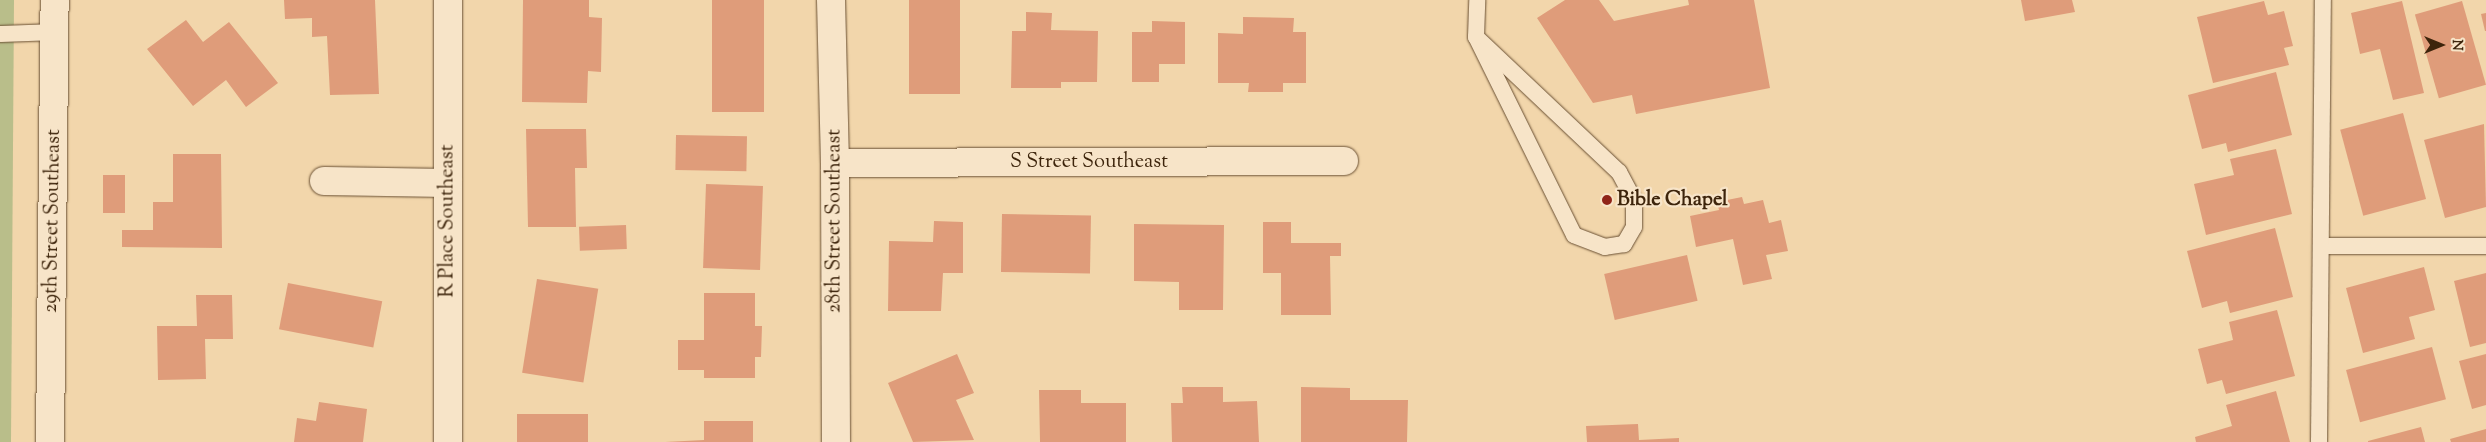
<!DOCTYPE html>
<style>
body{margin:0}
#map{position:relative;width:2486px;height:442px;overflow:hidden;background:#f2d6ab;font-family:"Sorts Mill Goudy",serif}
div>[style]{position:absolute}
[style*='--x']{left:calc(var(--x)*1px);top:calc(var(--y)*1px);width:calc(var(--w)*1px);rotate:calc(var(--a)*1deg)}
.green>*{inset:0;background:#b9be8a}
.building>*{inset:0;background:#df9c7a;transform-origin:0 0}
.roads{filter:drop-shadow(0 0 1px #6a5033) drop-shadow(0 0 1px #6a5033)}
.service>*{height:16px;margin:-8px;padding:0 8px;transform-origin:8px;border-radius:8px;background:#f7e4c8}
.minor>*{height:28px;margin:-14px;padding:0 14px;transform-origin:14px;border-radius:14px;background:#f7e4c8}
.tertiary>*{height:28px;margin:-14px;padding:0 14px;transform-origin:14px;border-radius:14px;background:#f7e4c8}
.dots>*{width:14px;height:14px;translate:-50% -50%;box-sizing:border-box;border:2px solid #f7e4c8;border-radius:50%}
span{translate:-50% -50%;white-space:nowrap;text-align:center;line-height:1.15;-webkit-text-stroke:4.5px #f7e4c8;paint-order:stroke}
.street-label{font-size:20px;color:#3d240b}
.poi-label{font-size:20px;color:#3d240b;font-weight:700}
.left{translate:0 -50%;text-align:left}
.north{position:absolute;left:2416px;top:20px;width:50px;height:50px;-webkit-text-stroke:4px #f7e4c8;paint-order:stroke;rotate:90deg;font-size:14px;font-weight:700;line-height:20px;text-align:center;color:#3d240b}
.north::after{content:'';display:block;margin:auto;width:18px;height:22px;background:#3d240b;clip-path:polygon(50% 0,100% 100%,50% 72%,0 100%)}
</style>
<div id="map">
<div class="green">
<div style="clip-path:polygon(0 0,14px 0,11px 442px,0 442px)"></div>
</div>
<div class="building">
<div style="clip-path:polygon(284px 0,375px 0,379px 94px,330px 95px,327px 36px,312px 37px,312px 18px,285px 19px)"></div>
<div style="clip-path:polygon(523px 0,589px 0,589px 17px,602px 18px,601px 72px,588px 71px,587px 103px,522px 102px)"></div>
<div style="left:712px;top:0;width:52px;height:112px"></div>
<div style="left:909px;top:0;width:51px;height:94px"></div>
<div style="clip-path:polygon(1565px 0,1599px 0,1614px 21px,1689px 5px,1688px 0,1754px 0,1770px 88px,1636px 114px,1632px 95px,1593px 103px,1537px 18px)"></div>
<div style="clip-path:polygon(2021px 0,2072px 0,2075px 12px,2025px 21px)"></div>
<div style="clip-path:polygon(2264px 1px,2268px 15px,2284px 11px,2293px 46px,2284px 48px,2289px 65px,2213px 83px,2197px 17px)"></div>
<div style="clip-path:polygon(2402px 1px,2424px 93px,2393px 100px,2380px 49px,2360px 54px,2351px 13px)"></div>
<div style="left:2462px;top:1px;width:87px;height:49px;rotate:74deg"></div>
<div style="clip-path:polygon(1026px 12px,1052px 13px,1051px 30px,1098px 31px,1097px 82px,1061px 82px,1061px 88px,1011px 88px,1012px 31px,1026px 31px)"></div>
<div style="clip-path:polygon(2486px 13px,2486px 31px,2485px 31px,2481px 14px)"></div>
<div style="clip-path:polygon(1243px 17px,1294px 18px,1293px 32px,1306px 32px,1306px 83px,1283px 83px,1283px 92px,1248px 92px,1249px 83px,1218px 83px,1218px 33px,1243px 34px)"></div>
<div style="clip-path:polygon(186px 20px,203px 42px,229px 22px,278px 83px,246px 107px,226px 80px,193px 106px,147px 49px)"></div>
<div style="clip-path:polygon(1152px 21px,1185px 22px,1185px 64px,1159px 64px,1159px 82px,1132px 82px,1132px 32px,1152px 32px)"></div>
<div style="clip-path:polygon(2276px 72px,2292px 135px,2228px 152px,2226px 143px,2202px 149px,2188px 95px)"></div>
<div style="left:2403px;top:113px;width:89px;height:65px;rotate:75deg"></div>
<div style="clip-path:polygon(2484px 124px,2486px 207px,2445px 218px,2424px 140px)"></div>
<div style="clip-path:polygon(526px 129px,586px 129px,587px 168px,575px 168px,576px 227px,528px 227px)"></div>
<div style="left:676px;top:135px;width:71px;height:35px;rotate:1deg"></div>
<div style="clip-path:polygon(2276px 149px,2292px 214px,2206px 235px,2194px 184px,2234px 175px,2230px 159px)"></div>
<div style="clip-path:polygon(173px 154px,221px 154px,222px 248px,122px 247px,122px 230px,153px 230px,153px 202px,173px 202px)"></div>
<div style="left:103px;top:175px;width:22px;height:38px"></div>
<div style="left:706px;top:184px;width:57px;height:84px;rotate:2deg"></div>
<div style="clip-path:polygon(1742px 197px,1744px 204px,1763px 200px,1769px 223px,1781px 220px,1788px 251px,1766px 255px,1772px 279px,1743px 285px,1733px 239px,1696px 247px,1690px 216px,1719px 210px,1717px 202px)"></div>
<div style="left:1002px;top:214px;width:89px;height:58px;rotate:1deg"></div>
<div style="clip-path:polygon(934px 221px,963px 222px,963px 273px,943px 273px,941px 311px,888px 311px,889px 241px,933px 242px)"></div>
<div style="clip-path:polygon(1263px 222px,1291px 222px,1291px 243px,1341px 243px,1341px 256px,1330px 256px,1331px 315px,1281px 315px,1281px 273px,1263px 273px)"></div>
<div style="clip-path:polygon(1134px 224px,1224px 225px,1223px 310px,1179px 310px,1179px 282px,1134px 281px)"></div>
<div style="left:626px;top:225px;width:24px;height:47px;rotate:88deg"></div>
<div style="clip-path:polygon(2275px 228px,2293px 297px,2230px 313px,2227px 301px,2202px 308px,2187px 251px)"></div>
<div style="left:1687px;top:255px;width:47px;height:85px;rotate:77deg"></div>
<div style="clip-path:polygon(2424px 267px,2435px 310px,2409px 317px,2415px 339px,2363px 353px,2346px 288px)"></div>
<div style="clip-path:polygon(2486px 273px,2486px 343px,2470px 347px,2454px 281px)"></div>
<div style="left:537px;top:279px;width:62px;height:95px;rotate:9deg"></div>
<div style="left:288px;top:283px;width:96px;height:47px;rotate:11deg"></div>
<div style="clip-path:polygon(704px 293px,755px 293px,755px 326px,762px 326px,761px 357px,755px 357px,755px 378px,704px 378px,704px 370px,678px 370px,678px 340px,704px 340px)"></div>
<div style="clip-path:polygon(196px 295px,232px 295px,233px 339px,205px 339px,206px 379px,158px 380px,157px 326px,197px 326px)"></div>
<div style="clip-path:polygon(2277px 310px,2295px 376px,2226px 394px,2222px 380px,2207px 384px,2198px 349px,2233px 340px,2229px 322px)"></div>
<div style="left:2432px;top:347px;width:54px;height:89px;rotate:75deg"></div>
<div style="clip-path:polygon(957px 354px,974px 393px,956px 400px,974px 440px,913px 442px,888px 383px)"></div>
<div style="clip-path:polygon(2486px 354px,2486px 405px,2472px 409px,2459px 361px)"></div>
<div style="clip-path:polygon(1182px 387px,1223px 387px,1223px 402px,1257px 401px,1259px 442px,1172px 442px,1171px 403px,1183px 403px)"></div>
<div style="clip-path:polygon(1301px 387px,1350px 388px,1350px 400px,1408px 400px,1407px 442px,1301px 442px)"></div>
<div style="clip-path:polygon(1039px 390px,1081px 390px,1081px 403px,1126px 403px,1126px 442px,1040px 442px)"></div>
<div style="clip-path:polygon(2276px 391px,2290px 442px,2196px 442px,2195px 437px,2232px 426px,2226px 405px)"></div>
<div style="clip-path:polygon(319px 402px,367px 409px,363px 442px,294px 442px,297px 418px,316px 421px)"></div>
<div style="left:517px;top:414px;width:71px;height:28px"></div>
<div style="clip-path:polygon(704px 421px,753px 421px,753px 442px,665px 442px,704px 440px)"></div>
<div style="clip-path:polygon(1638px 424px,1639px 440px,1679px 438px,1679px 442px,1587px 442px,1586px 426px)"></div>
<div style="clip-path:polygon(2421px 427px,2425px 442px,2368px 442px,2368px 441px)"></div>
<div style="clip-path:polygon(2486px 429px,2486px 442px,2451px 442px,2450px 439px)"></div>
</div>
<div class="roads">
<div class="service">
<div style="--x:0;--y:34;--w:55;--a:-2.1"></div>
<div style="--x:1476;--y:37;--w:197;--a:43.4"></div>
<div style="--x:1619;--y:172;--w:32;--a:62"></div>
<div style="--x:1634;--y:200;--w:27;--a:90"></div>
<div style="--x:1634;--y:227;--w:20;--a:120"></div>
<div style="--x:1624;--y:244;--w:19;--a:171"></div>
<div style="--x:1605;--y:247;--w:33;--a:-159"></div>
<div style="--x:1574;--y:235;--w:221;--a:-116.3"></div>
<div style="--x:1476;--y:37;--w:37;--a:-88"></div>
<div style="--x:2321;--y:246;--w:165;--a:0"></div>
<div style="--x:2319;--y:442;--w:442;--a:-89.5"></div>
</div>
<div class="minor">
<div style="--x:448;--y:0;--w:442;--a:90"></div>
<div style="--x:831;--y:0;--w:163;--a:88.6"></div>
<div style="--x:835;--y:163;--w:279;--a:89.8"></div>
<div style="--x:835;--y:163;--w:509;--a:-0.23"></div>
<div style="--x:324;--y:181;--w:124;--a:0.9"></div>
</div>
<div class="tertiary">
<div style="--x:50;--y:442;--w:442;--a:-89.4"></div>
</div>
</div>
<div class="dots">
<div style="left:1607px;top:200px;background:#8f2418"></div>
</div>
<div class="street-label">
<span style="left:1089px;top:162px">S Street Southeast</span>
<span style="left:53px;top:221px;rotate:-89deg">29th Street Southeast</span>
<span style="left:448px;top:221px;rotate:-90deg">R Place Southeast</span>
<span style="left:835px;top:221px;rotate:-90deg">28th Street Southeast</span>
</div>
<div class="poi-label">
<span class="left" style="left:1617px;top:200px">Bible Chapel</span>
</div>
<div class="north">N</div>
</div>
